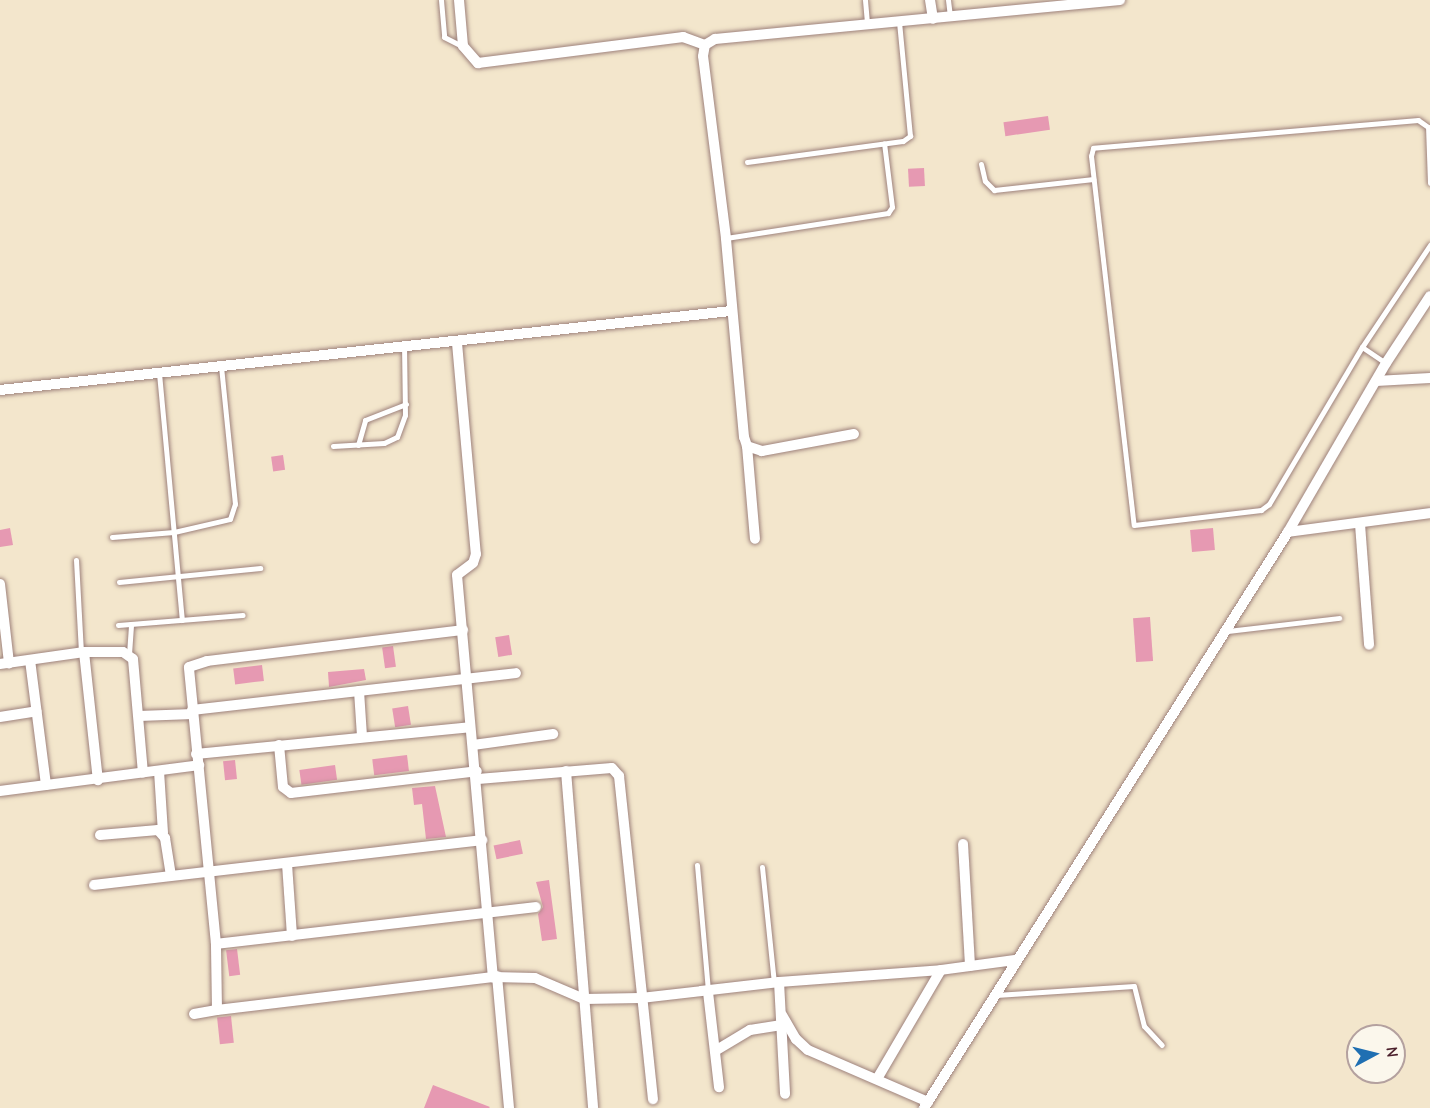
<!DOCTYPE html>
<style>
body{margin:0}
#map{position:relative;width:1430px;height:1108px;overflow:hidden;background:#f3e6cc;font-family:"Comic Neue",sans-serif}
div>[style]{position:absolute}
[style*='--x']{left:calc(var(--x)*1px);top:calc(var(--y)*1px);width:calc(var(--w)*1px);rotate:calc(var(--a)*1deg)}
.building>*{inset:0;background:#e699b2;transform-origin:0 0}
.roads{filter:drop-shadow(0 0 2px #9e827c) drop-shadow(0 0 2px #9e827c)}
.lane>*{height:5px;margin:-2.5px;padding:0 2.5px;transform-origin:2.5px;border-radius:2.5px;background:#fff}
.street>*{height:10px;margin:-5px;padding:0 5px;transform-origin:5px;border-radius:5px;background:#fff}
span{translate:-50% -50%;white-space:nowrap;text-align:center;line-height:1.15;-webkit-text-stroke:4.5px #fbf7ec;paint-order:stroke}
.north{position:absolute;left:1346px;top:1024px;width:60px;height:60px;box-sizing:border-box;background:#fbf7ec;border:2px solid #b4a19f;border-radius:50%;rotate:83deg;font-size:16px;font-weight:700;line-height:24px;text-align:center;color:#4a1f2b}
.north::after{content:'';display:block;margin:auto;width:21px;height:27px;background:#1f6fb2;clip-path:polygon(50% 0,100% 100%,50% 72%,0 100%)}
</style>
<div id="map">
<div class="building">
<div style="left:1048px;top:116px;width:14px;height:45px;rotate:82deg"></div>
<div style="left:924px;top:168px;width:18px;height:16px;rotate:87deg"></div>
<div style="left:283px;top:455px;width:15px;height:12px;rotate:82deg"></div>
<div style="clip-path:polygon(10px 528px,13px 545px,0 547px,0 530px)"></div>
<div style="left:1213px;top:528px;width:22px;height:23px;rotate:85deg"></div>
<div style="left:1150px;top:617px;width:44px;height:17px;rotate:86deg"></div>
<div style="left:509px;top:635px;width:20px;height:14px;rotate:81deg"></div>
<div style="left:393px;top:646px;width:21px;height:11px;rotate:82deg"></div>
<div style="left:262px;top:665px;width:16px;height:29px;rotate:83deg"></div>
<div style="clip-path:polygon(364px 669px,366px 680px,329px 687px,328px 672px)"></div>
<div style="left:408px;top:706px;width:19px;height:16px;rotate:81deg"></div>
<div style="left:407px;top:755px;width:16px;height:35px;rotate:83deg"></div>
<div style="left:235px;top:760px;width:19px;height:12px;rotate:84deg"></div>
<div style="left:335px;top:765px;width:15px;height:36px;rotate:82deg"></div>
<div style="clip-path:polygon(435px 786px,446px 837px,426px 839px,422px 804px,414px 805px,412px 788px)"></div>
<div style="left:520px;top:840px;width:14px;height:27px;rotate:78deg"></div>
<div style="clip-path:polygon(549px 880px,557px 939px,542px 941px,538px 914px,543px 907px,536px 882px)"></div>
<div style="left:237px;top:949px;width:26px;height:11px;rotate:83deg"></div>
<div style="left:231px;top:1016px;width:27px;height:14px;rotate:84deg"></div>
<div style="clip-path:polygon(433px 1085px,490px 1107px,489px 1108px,424px 1108px)"></div>
</div>
<div class="roads">
<div class="lane">
<div style="--x:441;--y:0;--w:37;--a:85"></div>
<div style="--x:444;--y:37;--w:20;--a:27"></div>
<div style="--x:865;--y:0;--w:25;--a:85"></div>
<div style="--x:948;--y:0;--w:16;--a:83"></div>
<div style="--x:747;--y:162;--w:157;--a:-7.7"></div>
<div style="--x:903;--y:141;--w:9;--a:-36"></div>
<div style="--x:910;--y:136;--w:115;--a:-95.5"></div>
<div style="--x:981;--y:164;--w:17;--a:77"></div>
<div style="--x:985;--y:181;--w:13;--a:45"></div>
<div style="--x:994;--y:190;--w:100;--a:-6.3"></div>
<div style="--x:1430;--y:183;--w:56;--a:-92"></div>
<div style="--x:1428;--y:127;--w:12;--a:-145"></div>
<div style="--x:1418;--y:120;--w:326;--a:175.1"></div>
<div style="--x:1093;--y:148;--w:8;--a:104"></div>
<div style="--x:1091;--y:156;--w:371;--a:83.4"></div>
<div style="--x:1134;--y:525;--w:128;--a:-6.7"></div>
<div style="--x:1261;--y:510;--w:10;--a:-37"></div>
<div style="--x:1269;--y:504;--w:182;--a:-59.4"></div>
<div style="--x:1362;--y:347;--w:123;--a:-56.3"></div>
<div style="--x:726;--y:238;--w:164;--a:-8.8"></div>
<div style="--x:888;--y:213;--w:7;--a:-56"></div>
<div style="--x:892;--y:207;--w:64;--a:-97.1"></div>
<div style="--x:1362;--y:347;--w:29;--a:34"></div>
<div style="--x:159;--y:373;--w:248;--a:84.7"></div>
<div style="--x:358;--y:445;--w:26;--a:-74"></div>
<div style="--x:365;--y:420;--w:44;--a:-21.3"></div>
<div style="--x:333;--y:446;--w:51;--a:-3.4"></div>
<div style="--x:384;--y:443;--w:14;--a:-25"></div>
<div style="--x:397;--y:437;--w:23;--a:-70"></div>
<div style="--x:405;--y:415;--w:68;--a:-90.8"></div>
<div style="--x:112;--y:537;--w:62;--a:-4.6"></div>
<div style="--x:174;--y:532;--w:57;--a:-13.1"></div>
<div style="--x:230;--y:519;--w:16;--a:-72"></div>
<div style="--x:235;--y:504;--w:138;--a:-95.8"></div>
<div style="--x:76;--y:560;--w:93;--a:86.9"></div>
<div style="--x:119;--y:582;--w:142;--a:-5.7"></div>
<div style="--x:118;--y:625;--w:125;--a:-4.6"></div>
<div style="--x:1228;--y:631;--w:112;--a:-6.7"></div>
<div style="--x:129;--y:654;--w:30;--a:-86"></div>
<div style="--x:697;--y:865;--w:125;--a:85"></div>
<div style="--x:762;--y:867;--w:117;--a:84.1"></div>
<div style="--x:996;--y:995;--w:138;--a:-3.7"></div>
<div style="--x:1134;--y:986;--w:41;--a:76"></div>
<div style="--x:1144;--y:1026;--w:26;--a:47"></div>
</div>
<div class="street">
<div style="--x:459;--y:0;--w:46;--a:85"></div>
<div style="--x:463;--y:46;--w:23;--a:49"></div>
<div style="--x:478;--y:63;--w:207;--a:-7.2"></div>
<div style="--x:683;--y:37;--w:23;--a:20"></div>
<div style="--x:930;--y:0;--w:19;--a:81"></div>
<div style="--x:457;--y:343;--w:212;--a:84.9"></div>
<div style="--x:476;--y:554;--w:9;--a:108"></div>
<div style="--x:473;--y:563;--w:20;--a:143"></div>
<div style="--x:457;--y:575;--w:404;--a:84.9"></div>
<div style="--x:1376;--y:381;--w:54;--a:-3.2"></div>
<div style="--x:0;--y:390;--w:735;--a:-6.17"></div>
<div style="--x:854;--y:434;--w:94;--a:169.5"></div>
<div style="--x:762;--y:451;--w:16;--a:-162"></div>
<div style="--x:747;--y:446;--w:9;--a:-108"></div>
<div style="--x:744;--y:437;--w:200;--a:-95.2"></div>
<div style="--x:726;--y:238;--w:183;--a:-97.2"></div>
<div style="--x:703;--y:56;--w:11;--a:-80"></div>
<div style="--x:705;--y:45;--w:12;--a:-31"></div>
<div style="--x:715;--y:39;--w:407;--a:-5.5"></div>
<div style="--x:747;--y:446;--w:93;--a:85.1"></div>
<div style="--x:1360;--y:524;--w:121;--a:85.7"></div>
<div style="--x:1288;--y:532;--w:143;--a:-7.6"></div>
<div style="--x:0;--y:584;--w:80;--a:83.5"></div>
<div style="--x:84;--y:652;--w:39;--a:0"></div>
<div style="--x:123;--y:652;--w:12;--a:35"></div>
<div style="--x:133;--y:659;--w:114;--a:85"></div>
<div style="--x:30;--y:660;--w:126;--a:82.7"></div>
<div style="--x:0;--y:664;--w:85;--a:-8.1"></div>
<div style="--x:84;--y:652;--w:129;--a:83.8"></div>
<div style="--x:359;--y:691;--w:45;--a:86.2"></div>
<div style="--x:192;--y:710;--w:326;--a:-6.5"></div>
<div style="--x:139;--y:716;--w:54;--a:-2.1"></div>
<div style="--x:0;--y:717;--w:37;--a:-9"></div>
<div style="--x:279;--y:745;--w:42;--a:84.6"></div>
<div style="--x:283;--y:787;--w:10;--a:37"></div>
<div style="--x:291;--y:793;--w:187;--a:-6.7"></div>
<div style="--x:473;--y:745;--w:81;--a:-7.8"></div>
<div style="--x:196;--y:754;--w:275;--a:-5.6"></div>
<div style="--x:159;--y:771;--w:62;--a:86.3"></div>
<div style="--x:566;--y:771;--w:338;--a:85.4"></div>
<div style="--x:478;--y:779;--w:134;--a:-4.7"></div>
<div style="--x:612;--y:768;--w:11;--a:49"></div>
<div style="--x:619;--y:776;--w:325;--a:84"></div>
<div style="--x:0;--y:791;--w:201;--a:-7.4"></div>
<div style="--x:100;--y:835;--w:58;--a:-4.9"></div>
<div style="--x:158;--y:830;--w:11;--a:49"></div>
<div style="--x:165;--y:838;--w:37;--a:81"></div>
<div style="--x:963;--y:844;--w:122;--a:86.7"></div>
<div style="--x:287;--y:864;--w:72;--a:86"></div>
<div style="--x:94;--y:885;--w:391;--a:-6.6"></div>
<div style="--x:216;--y:944;--w:322;--a:-6.6"></div>
<div style="--x:497;--y:976;--w:133;--a:84.8"></div>
<div style="--x:779;--y:982;--w:112;--a:86.9"></div>
<div style="--x:708;--y:992;--w:96;--a:83.4"></div>
<div style="--x:217;--y:1010;--w:278;--a:-6.8"></div>
<div style="--x:493;--y:977;--w:42;--a:1.4"></div>
<div style="--x:535;--y:978;--w:53;--a:23.2"></div>
<div style="--x:584;--y:999;--w:57;--a:-1"></div>
<div style="--x:641;--y:998;--w:139;--a:-6.6"></div>
<div style="--x:779;--y:982;--w:162;--a:-4.2"></div>
<div style="--x:941;--y:970;--w:75;--a:-7.7"></div>
<div style="--x:194;--y:1014;--w:23;--a:-10"></div>
<div style="--x:217;--y:1010;--w:66;--a:-90.9"></div>
<div style="--x:216;--y:944;--w:278;--a:-95.6"></div>
<div style="--x:189;--y:667;--w:19;--a:-18"></div>
<div style="--x:207;--y:661;--w:258;--a:-6.9"></div>
<div style="--x:782;--y:1015;--w:28;--a:60"></div>
<div style="--x:796;--y:1039;--w:16;--a:43"></div>
<div style="--x:808;--y:1050;--w:131;--a:23.4"></div>
<div style="--x:715;--y:1051;--w:41;--a:-31"></div>
<div style="--x:750;--y:1030;--w:32;--a:-9"></div>
<div style="--x:877;--y:1079;--w:126;--a:-59.6"></div>
<div style="--x:924;--y:1108;--w:681;--a:-57.71"></div>
<div style="--x:1288;--y:532;--w:195;--a:-59.9"></div>
<div style="--x:1386;--y:363;--w:80;--a:-56.7"></div>
</div>
</div>
<div class="north">N</div>
</div>
